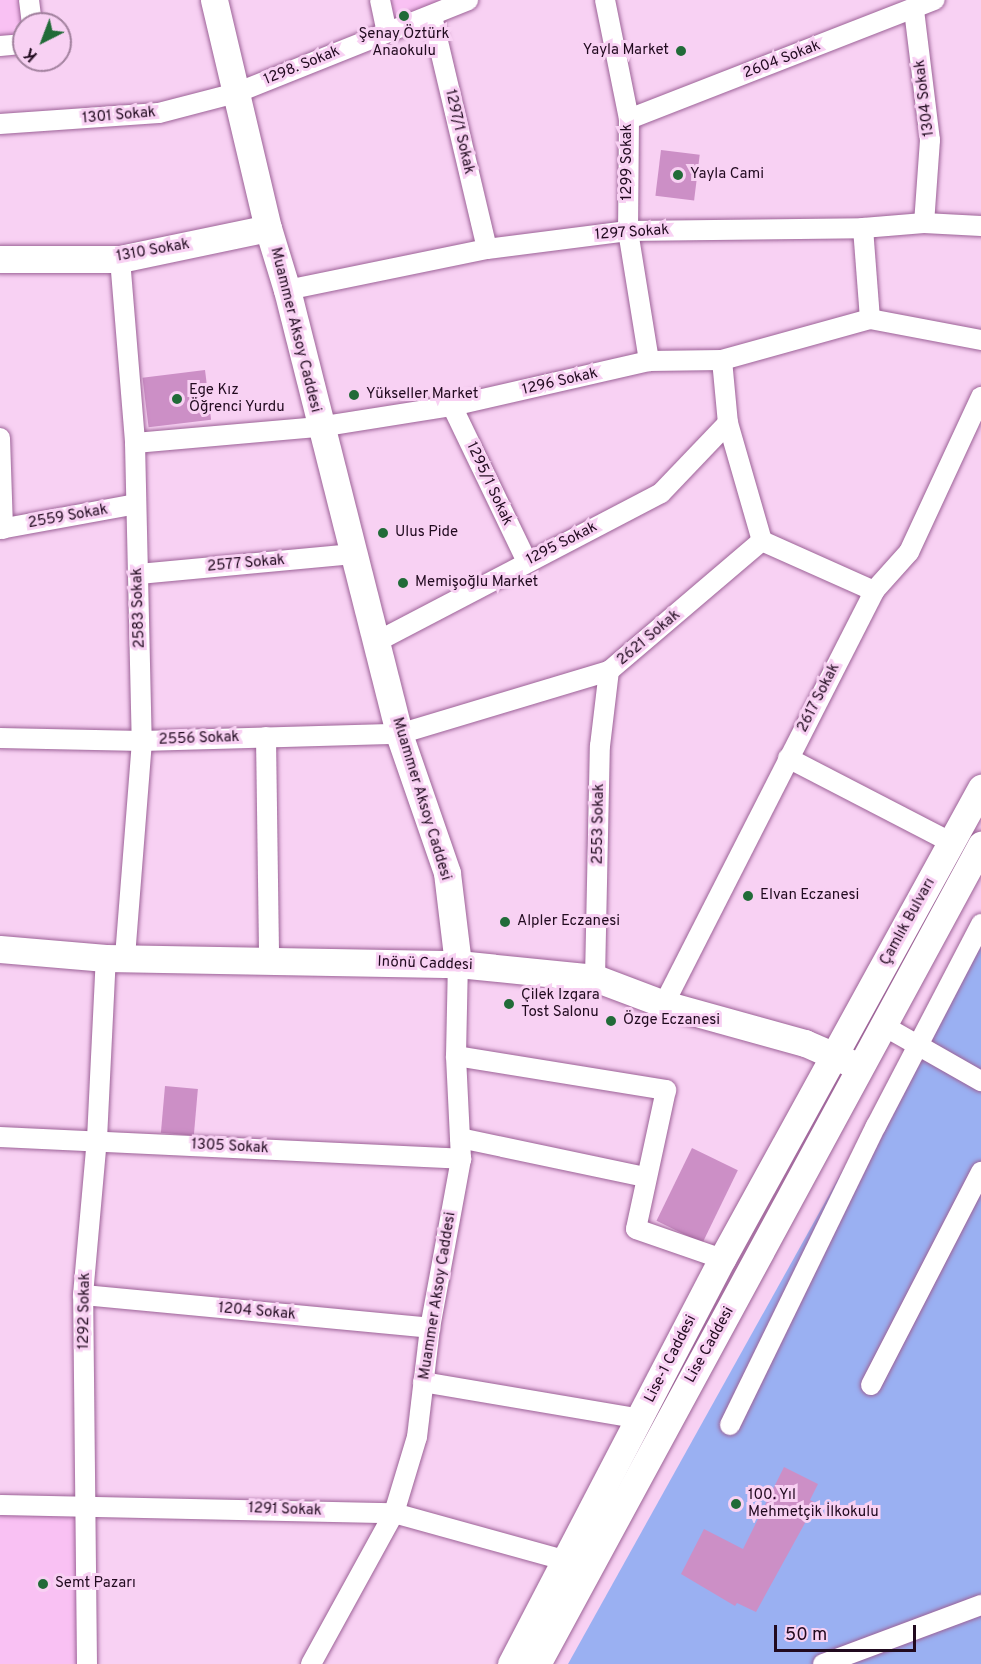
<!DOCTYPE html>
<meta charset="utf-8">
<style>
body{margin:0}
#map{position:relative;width:981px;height:1664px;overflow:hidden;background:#f8d1f3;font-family:Overpass,sans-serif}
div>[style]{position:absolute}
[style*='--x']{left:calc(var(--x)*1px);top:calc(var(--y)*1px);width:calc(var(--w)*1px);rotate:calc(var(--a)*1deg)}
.built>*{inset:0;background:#f9c1f3;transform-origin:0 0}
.forest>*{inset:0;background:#9ab0f2}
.building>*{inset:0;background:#cc8fc6;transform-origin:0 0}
.roads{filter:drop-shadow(0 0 2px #9c6297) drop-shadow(0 0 2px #9c6297)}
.street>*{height:20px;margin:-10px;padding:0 10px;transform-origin:10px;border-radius:10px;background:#fff}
.secondary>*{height:27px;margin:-13.5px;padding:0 13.5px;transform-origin:13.5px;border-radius:13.5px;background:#fff}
.dots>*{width:16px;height:16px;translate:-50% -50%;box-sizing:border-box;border:3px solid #f8d1f3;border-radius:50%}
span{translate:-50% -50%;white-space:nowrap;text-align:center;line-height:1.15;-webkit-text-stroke:6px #f8d1f3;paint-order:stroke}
.poi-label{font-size:15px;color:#210a1f}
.right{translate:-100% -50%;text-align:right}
.left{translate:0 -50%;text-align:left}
.street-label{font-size:15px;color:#210a1f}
.north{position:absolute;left:12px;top:12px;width:60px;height:60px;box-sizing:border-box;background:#f8d1f3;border:2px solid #a2819e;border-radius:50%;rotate:222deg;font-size:16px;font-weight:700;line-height:24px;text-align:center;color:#210a1f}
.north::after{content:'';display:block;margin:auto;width:21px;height:27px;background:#216b38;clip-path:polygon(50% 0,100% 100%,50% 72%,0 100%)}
.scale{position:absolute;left:774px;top:1625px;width:142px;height:27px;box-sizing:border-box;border:3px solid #210a1f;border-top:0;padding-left:8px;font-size:18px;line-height:21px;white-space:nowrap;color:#210a1f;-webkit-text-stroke:4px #f8d1f3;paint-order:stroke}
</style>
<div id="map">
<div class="built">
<div style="clip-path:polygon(0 0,29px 0,24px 44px,0 46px)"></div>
<div style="clip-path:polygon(380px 0,460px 0,387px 32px)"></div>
<div style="left:0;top:1505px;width:86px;height:159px"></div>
</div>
<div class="forest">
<div style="clip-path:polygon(981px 923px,981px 1664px,568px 1664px,863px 1134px)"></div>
</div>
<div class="building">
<div style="left:661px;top:150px;width:39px;height:46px;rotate:7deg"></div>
<div style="left:205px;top:370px;width:50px;height:63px;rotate:83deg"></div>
<div style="left:165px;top:1086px;width:33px;height:47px;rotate:5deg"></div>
<div style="left:692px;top:1148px;width:51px;height:81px;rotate:26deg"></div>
<div style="clip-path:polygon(784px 1467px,818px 1484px,810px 1500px,816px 1503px,756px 1612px,737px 1603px,735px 1606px,681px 1574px,704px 1529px,743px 1549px)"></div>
</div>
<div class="roads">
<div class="street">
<div style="--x:29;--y:0;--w:24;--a:83"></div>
<div style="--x:380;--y:0;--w:33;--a:78"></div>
<div style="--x:605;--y:0;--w:121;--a:78.6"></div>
<div style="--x:629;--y:119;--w:112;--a:90.5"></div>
<div style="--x:628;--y:231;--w:132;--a:80.8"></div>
<div style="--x:914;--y:10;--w:131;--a:83"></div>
<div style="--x:930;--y:140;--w:83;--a:94.1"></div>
<div style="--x:432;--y:16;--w:239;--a:76.7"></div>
<div style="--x:0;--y:46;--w:24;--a:-5"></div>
<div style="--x:629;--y:119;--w:328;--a:-21.3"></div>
<div style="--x:0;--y:124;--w:159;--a:-4"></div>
<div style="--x:159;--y:113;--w:80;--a:-14.6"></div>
<div style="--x:236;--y:93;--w:250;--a:-21.8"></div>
<div style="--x:863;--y:228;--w:91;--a:85.6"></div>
<div style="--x:120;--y:259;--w:185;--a:85.3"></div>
<div style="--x:135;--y:443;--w:298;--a:88.7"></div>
<div style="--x:142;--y:741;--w:218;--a:94.5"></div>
<div style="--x:287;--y:290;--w:204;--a:-11.6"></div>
<div style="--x:487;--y:249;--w:142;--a:-7.3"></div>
<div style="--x:628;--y:231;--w:235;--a:-0.7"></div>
<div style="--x:863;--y:228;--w:61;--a:-4.7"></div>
<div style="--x:924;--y:223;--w:57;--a:3"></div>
<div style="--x:722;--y:360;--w:63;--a:84.6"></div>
<div style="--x:728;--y:423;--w:123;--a:73.9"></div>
<div style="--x:452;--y:406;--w:173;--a:64.3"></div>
<div style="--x:0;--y:438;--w:91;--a:88.1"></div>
<div style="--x:135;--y:443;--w:185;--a:-5"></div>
<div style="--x:319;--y:427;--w:135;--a:-9"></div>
<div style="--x:452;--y:406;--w:202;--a:-12.9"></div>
<div style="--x:649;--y:361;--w:73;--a:-0.8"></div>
<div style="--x:722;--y:360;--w:154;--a:-15.5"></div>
<div style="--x:870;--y:319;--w:113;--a:10.7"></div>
<div style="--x:0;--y:529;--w:138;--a:-10.4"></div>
<div style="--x:138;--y:574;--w:217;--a:-5.3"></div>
<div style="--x:378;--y:641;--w:319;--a:-27.6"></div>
<div style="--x:661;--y:493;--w:97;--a:-46.3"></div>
<div style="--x:266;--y:737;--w:222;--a:89.2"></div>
<div style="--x:0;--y:738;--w:142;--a:1.2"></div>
<div style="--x:142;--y:741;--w:257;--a:-1.6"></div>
<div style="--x:399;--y:734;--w:219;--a:-16.7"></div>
<div style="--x:609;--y:671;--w:201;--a:-40.4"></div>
<div style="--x:762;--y:541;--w:123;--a:24.1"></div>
<div style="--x:788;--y:758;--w:185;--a:27.4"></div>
<div style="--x:595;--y:978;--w:232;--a:-88.8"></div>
<div style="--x:600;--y:746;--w:76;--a:-83.2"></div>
<div style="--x:664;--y:1004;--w:463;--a:-63"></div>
<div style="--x:874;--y:591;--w:52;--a:-48.1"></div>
<div style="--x:909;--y:552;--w:171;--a:-65.1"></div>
<div style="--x:884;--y:1026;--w:112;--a:29.6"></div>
<div style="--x:456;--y:1056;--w:213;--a:9.2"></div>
<div style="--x:666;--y:1090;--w:142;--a:102.2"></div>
<div style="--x:636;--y:1229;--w:91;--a:19.2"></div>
<div style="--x:0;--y:1137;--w:462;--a:2.7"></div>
<div style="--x:460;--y:1138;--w:189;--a:11.9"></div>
<div style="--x:83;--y:1295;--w:349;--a:5.4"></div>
<div style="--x:423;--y:1382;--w:221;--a:9.6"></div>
<div style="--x:871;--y:1385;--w:240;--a:-62.7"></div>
<div style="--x:730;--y:1425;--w:333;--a:-64"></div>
<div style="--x:876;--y:1126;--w:228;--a:-62.5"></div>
<div style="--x:0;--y:1505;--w:394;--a:1.2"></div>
<div style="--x:394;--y:1513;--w:176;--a:15.5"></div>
<div style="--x:87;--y:1664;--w:369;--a:-90.6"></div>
<div style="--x:83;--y:1295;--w:157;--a:-84.9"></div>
<div style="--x:97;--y:1139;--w:181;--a:-87.2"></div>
<div style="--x:311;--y:1664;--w:172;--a:-61.2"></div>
<div style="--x:394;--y:1513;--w:79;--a:-73.2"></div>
<div style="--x:417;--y:1437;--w:110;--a:-83.2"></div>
<div style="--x:430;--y:1328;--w:172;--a:-79.6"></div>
<div style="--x:461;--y:1159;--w:103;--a:-92.8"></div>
<div style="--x:456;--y:1056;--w:92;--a:-88.8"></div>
<div style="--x:823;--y:1664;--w:169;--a:-20.5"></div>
</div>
<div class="secondary">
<div style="--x:214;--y:0;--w:234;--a:76.7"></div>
<div style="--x:268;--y:228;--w:65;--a:73"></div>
<div style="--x:287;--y:290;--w:458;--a:75.8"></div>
<div style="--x:399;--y:734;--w:147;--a:70.9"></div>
<div style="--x:447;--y:873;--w:92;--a:83.1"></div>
<div style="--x:0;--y:259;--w:120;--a:0"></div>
<div style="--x:120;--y:259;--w:151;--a:-11.8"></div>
<div style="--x:0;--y:949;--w:106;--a:4.9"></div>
<div style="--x:106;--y:958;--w:352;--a:1"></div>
<div style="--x:458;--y:964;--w:138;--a:5.8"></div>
<div style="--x:595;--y:978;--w:74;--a:20.6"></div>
<div style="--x:664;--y:1004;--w:146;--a:15.5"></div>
<div style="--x:805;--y:1043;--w:52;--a:23.6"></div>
<div style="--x:511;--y:1664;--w:457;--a:-62.5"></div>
<div style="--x:722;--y:1259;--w:538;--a:-61.19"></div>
<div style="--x:537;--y:1664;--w:932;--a:-61.54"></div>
</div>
</div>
<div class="dots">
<div style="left:404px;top:16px;background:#216b38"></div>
<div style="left:681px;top:51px;background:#216b38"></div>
<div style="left:678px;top:175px;background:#216b38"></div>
<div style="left:354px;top:395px;background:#216b38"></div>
<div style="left:177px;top:399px;background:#216b38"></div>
<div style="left:383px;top:533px;background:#216b38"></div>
<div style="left:403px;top:583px;background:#216b38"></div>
<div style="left:748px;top:896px;background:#216b38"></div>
<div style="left:505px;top:922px;background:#216b38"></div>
<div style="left:509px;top:1004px;background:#216b38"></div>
<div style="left:611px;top:1021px;background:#216b38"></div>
<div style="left:736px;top:1504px;background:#216b38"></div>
<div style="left:43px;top:1584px;background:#216b38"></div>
</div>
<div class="poi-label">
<span style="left:404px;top:43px">Şenay Öztürk<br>Anaokulu</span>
<span class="right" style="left:669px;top:51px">Yayla Market</span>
<span class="left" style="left:690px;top:175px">Yayla Cami</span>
<span class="left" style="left:189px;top:399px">Ege Kız<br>Öğrenci Yurdu</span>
<span class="left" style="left:366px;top:395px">Yükseller Market</span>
<span class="left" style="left:395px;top:533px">Ulus Pide</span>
<span class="left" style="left:415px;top:583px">Memişoğlu Market</span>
<span class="left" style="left:760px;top:896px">Elvan Eczanesi</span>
<span class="left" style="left:517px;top:922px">Alpler Eczanesi</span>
<span class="left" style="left:521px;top:1004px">Çilek Izgara<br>Tost Salonu</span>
<span class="left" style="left:623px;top:1021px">Özge Eczanesi</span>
<span class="left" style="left:748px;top:1504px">100. Yıl<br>Mehmetçik İlkokulu</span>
<span class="left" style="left:55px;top:1584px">Semt Pazarı</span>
</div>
<div class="street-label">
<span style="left:782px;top:60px;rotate:-21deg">2604 Sokak</span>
<span style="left:302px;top:66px;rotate:-22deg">1298. Sokak</span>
<span style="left:925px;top:98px;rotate:-97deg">1304 Sokak</span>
<span style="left:119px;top:116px;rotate:-5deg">1301 Sokak</span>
<span style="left:459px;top:132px;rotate:77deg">1297/1 Sokak</span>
<span style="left:628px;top:162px;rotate:-90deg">1299 Sokak</span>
<span style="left:632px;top:233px;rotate:-4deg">1297 Sokak</span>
<span style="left:153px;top:251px;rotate:-10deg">1310 Sokak</span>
<span style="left:295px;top:330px;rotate:76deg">Muammer Aksoy Caddesi</span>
<span style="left:560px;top:382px;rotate:-13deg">1296 Sokak</span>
<span style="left:489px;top:484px;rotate:65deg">1295/1 Sokak</span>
<span style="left:68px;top:517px;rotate:-10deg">2559 Sokak</span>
<span style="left:562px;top:544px;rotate:-27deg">1295 Sokak</span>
<span style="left:246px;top:564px;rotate:-5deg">2577 Sokak</span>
<span style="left:139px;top:608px;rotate:-92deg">2583 Sokak</span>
<span style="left:649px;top:638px;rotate:-40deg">2621 Sokak</span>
<span style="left:819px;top:698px;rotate:-63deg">2617 Sokak</span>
<span style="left:199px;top:739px;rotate:-2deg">2556 Sokak</span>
<span style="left:421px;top:799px;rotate:73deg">Muammer Aksoy Caddesi</span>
<span style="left:599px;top:824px;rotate:-89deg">2553 Sokak</span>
<span style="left:908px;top:922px;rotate:-61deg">Çamlık Bulvarı</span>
<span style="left:425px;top:964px;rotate:2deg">Inönü Caddesi</span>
<span style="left:230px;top:1147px;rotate:3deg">1305 Sokak</span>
<span style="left:438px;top:1296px;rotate:-81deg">Muammer Aksoy Caddesi</span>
<span style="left:85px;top:1311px;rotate:-89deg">1292 Sokak</span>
<span style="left:257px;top:1312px;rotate:5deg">1204 Sokak</span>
<span style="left:710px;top:1345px;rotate:-61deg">Lise Caddesi</span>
<span style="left:671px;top:1359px;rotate:-63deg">Lise-1 Caddesi</span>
<span style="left:285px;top:1510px;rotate:2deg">1291 Sokak</span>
</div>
<div class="north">K</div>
<div class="scale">50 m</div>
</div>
